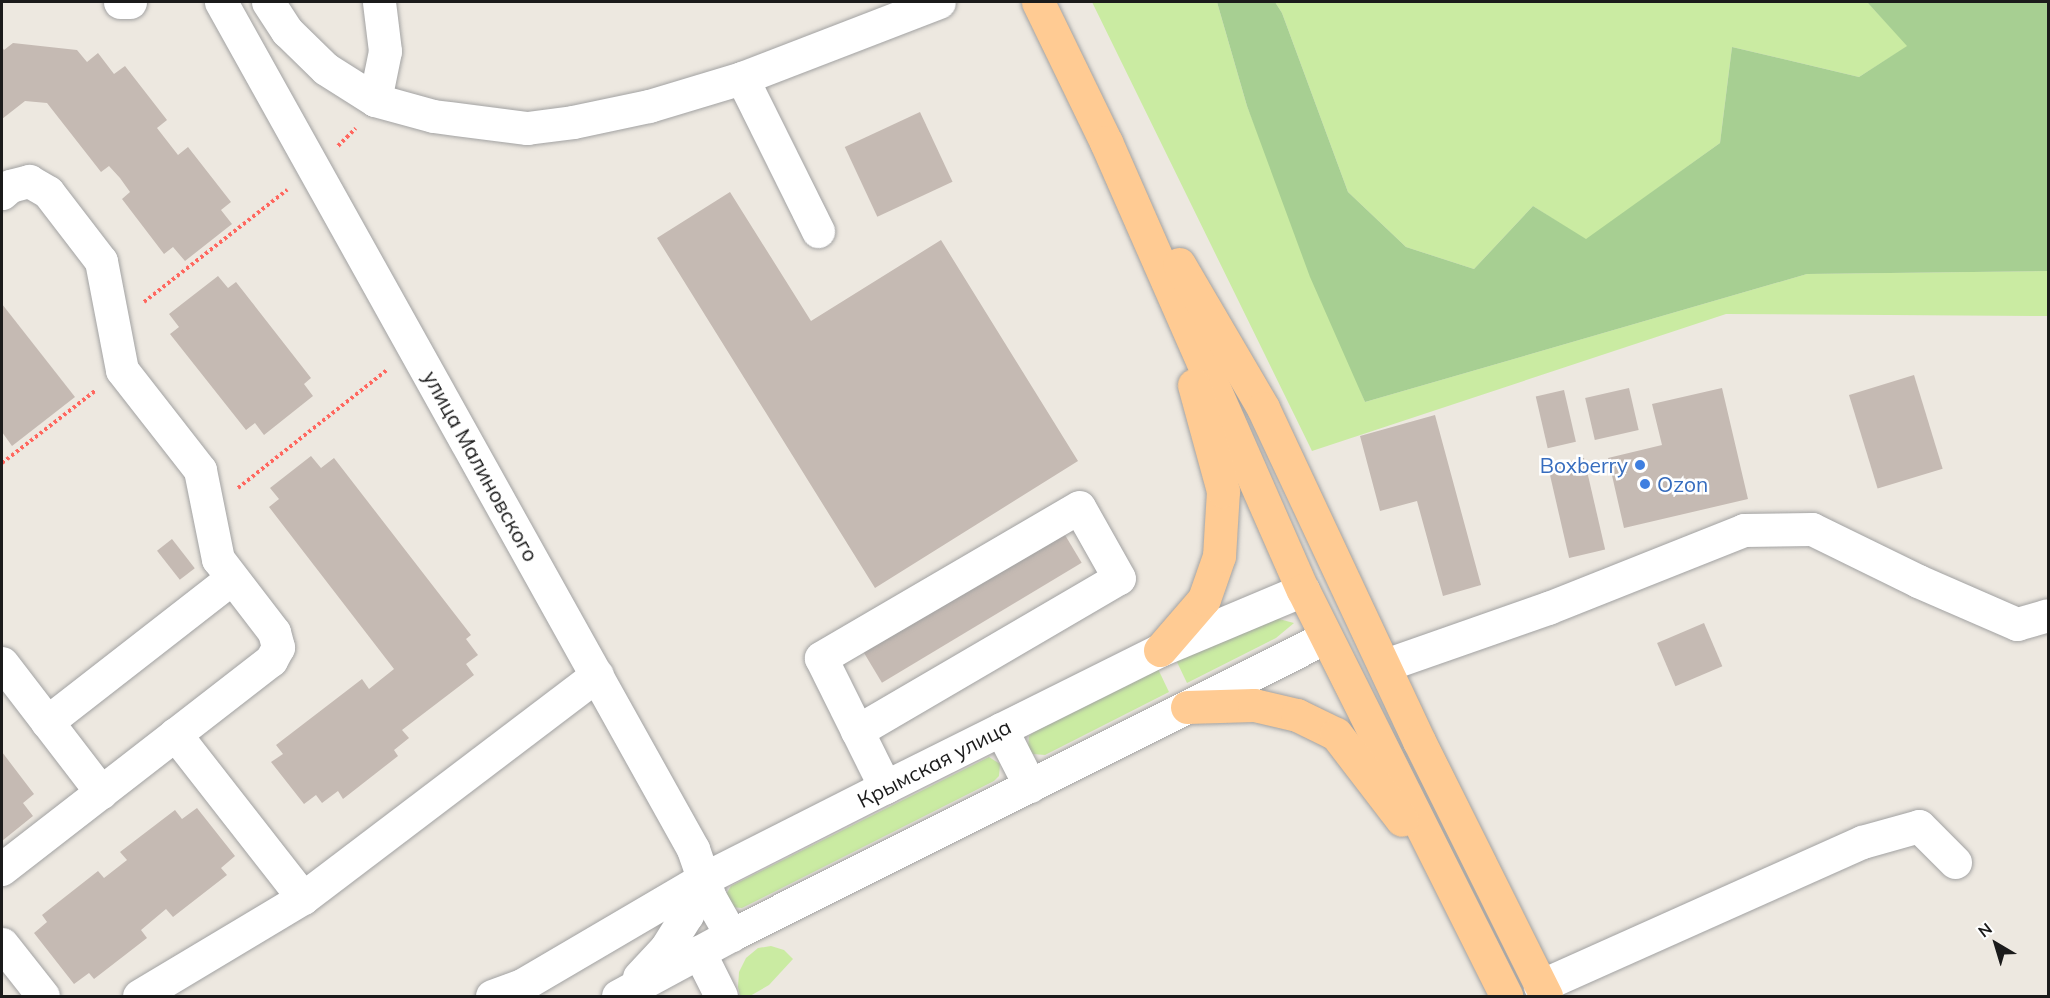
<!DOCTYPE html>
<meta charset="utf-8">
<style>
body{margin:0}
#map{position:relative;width:2050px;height:998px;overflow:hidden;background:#ede8e0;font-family:Mulish,sans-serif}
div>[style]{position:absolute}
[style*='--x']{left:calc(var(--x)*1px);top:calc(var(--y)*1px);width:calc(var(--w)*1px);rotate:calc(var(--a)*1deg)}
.grass>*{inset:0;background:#caeba2}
.forest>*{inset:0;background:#a7cf92}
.building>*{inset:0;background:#c5bab3;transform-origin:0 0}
.path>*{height:4px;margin-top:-2px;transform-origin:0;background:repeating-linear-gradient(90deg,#ff675f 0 3px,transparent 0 6px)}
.roads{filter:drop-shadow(0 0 2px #a2a2a2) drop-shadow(0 0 2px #a2a2a2)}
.minor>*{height:33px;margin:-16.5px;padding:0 16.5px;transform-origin:16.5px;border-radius:16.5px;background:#fff}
.major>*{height:33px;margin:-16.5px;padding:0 16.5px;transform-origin:16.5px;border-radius:16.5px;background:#ffcb93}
.dots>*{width:16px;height:16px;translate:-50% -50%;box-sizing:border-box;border:3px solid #fff;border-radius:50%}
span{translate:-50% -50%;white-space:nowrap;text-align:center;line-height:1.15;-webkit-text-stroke:5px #fff;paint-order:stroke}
.shop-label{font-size:21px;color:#366cbe}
.right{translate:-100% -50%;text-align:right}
.left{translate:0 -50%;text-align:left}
.street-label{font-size:21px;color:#1b1b1b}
.frame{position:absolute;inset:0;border:3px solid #1b1b1b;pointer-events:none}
.north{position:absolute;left:1966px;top:914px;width:60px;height:60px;-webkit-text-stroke:4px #fff;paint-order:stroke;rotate:322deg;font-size:16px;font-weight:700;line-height:24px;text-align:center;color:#1b1b1b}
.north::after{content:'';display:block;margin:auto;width:21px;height:27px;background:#1b1b1b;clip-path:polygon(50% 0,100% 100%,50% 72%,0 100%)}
</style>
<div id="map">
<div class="grass">
<div style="clip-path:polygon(1092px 2px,1217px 2px,1247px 106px,1365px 402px,1807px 274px,2048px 271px,2048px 316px,1726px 314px,1312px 451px)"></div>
<div style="clip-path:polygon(1275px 2px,1867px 2px,1908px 46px,1859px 77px,1732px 47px,1720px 143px,1586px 240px,1533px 206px,1474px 269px,1406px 247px,1348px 192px,1282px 13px)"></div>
<div style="clip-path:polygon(1275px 618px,1294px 623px,1276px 638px,1187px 683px,1176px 660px)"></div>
<div style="clip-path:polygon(1158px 669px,1169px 692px,1045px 755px,1033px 754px,1028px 749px,1029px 736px,1034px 732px)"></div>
<div style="clip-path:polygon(989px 757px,1000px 764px,999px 776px,994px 781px,742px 908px,730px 907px,725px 896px,731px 886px)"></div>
<div style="clip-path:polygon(771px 946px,784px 950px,793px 959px,769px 985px,750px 996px,740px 996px,738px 987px,739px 972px,746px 958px,758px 948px)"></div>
</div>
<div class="forest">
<div style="clip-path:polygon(1217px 2px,1275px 2px,1282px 13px,1348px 192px,1406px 247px,1474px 269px,1533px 206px,1586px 239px,1720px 143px,1732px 47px,1859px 77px,1907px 46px,1867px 2px,2048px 2px,2048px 271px,1807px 274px,1365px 402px,1310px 277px,1247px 106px)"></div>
</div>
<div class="building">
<div style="clip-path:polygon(13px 43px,77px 50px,87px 62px,98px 53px,114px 74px,125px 66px,167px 120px,157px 128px,178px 155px,188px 147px,231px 202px,221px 210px,232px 224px,185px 261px,173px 247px,164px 254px,122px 199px,130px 192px,120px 178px,109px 166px,101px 172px,47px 103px,25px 101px,2px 119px,2px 47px,4px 50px)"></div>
<div style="left:920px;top:112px;width:77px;height:83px;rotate:65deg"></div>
<div style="clip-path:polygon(730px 192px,811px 321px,941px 240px,1078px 461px,875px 588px,657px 238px)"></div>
<div style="clip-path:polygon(218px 276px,228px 288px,236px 282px,311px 378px,304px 384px,313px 396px,264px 435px,255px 423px,246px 430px,170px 334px,179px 327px,169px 314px)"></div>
<div style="clip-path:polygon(2px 304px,75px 397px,12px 446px,2px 432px)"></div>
<div style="left:1914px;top:375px;width:98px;height:68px;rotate:73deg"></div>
<div style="left:1629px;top:388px;width:43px;height:45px;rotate:77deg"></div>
<div style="clip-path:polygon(1722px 388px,1748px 499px,1624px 528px,1608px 458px,1662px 445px,1652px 404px)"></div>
<div style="left:1564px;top:390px;width:53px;height:29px;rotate:77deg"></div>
<div style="clip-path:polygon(1435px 415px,1481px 585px,1443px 596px,1417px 501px,1380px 511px,1360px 436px)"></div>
<div style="clip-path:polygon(311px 456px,321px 468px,334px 458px,471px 635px,466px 639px,478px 655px,466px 664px,474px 675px,402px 730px,409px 738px,394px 750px,398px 756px,343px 799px,338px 791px,322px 803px,316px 795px,304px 804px,271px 762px,283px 754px,276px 745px,362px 679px,369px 689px,394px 669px,269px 507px,279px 499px,270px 488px)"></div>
<div style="left:1584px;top:458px;width:94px;height:37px;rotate:77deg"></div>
<div style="left:1059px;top:525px;width:44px;height:233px;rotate:59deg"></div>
<div style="left:172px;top:539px;width:37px;height:19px;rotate:52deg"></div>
<div style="left:1704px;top:623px;width:47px;height:51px;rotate:67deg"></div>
<div style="clip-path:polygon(2px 752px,34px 794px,23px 803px,33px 816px,2px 841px)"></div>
<div style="clip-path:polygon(197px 808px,235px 856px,221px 868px,227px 875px,173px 917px,166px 909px,141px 930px,147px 938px,94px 979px,89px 973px,74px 984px,34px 933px,47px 922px,42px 915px,98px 871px,104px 878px,127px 860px,120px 852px,175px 810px,182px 819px)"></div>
</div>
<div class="path">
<div style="--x:338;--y:146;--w:25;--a:-45"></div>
<div style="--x:144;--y:302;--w:182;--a:-38.1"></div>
<div style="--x:2;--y:463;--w:119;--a:-37.8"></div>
<div style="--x:238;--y:488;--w:190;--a:-38.4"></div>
</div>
<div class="roads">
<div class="minor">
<div style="--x:120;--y:2;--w:10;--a:0"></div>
<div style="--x:221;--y:2;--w:970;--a:60.87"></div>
<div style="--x:693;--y:849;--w:52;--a:70.9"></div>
<div style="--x:710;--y:898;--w:43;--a:60.4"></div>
<div style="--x:268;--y:2;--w:35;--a:57"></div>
<div style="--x:287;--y:31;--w:54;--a:44.3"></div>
<div style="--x:326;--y:69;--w:58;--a:32.3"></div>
<div style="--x:375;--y:100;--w:60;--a:15.4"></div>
<div style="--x:433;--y:116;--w:95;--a:7.3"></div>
<div style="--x:527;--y:128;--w:46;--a:-7.4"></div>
<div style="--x:573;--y:122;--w:78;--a:-11.9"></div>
<div style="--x:649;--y:106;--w:97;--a:-16.8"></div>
<div style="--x:742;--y:78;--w:211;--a:-21.1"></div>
<div style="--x:742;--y:78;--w:171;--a:63.6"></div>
<div style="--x:375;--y:100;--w:50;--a:-78.5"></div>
<div style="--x:385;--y:51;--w:49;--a:-97"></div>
<div style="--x:2;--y:193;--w:11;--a:-41"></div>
<div style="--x:10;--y:186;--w:20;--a:-15"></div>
<div style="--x:29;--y:181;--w:22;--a:30"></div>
<div style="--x:48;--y:192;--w:87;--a:52.5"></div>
<div style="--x:101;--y:261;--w:111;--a:79.1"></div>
<div style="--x:122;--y:370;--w:127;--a:52"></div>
<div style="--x:200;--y:470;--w:91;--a:78.6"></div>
<div style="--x:218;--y:559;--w:92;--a:52.5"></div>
<div style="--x:274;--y:632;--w:16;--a:75"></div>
<div style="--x:278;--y:647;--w:15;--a:118"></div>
<div style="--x:271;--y:660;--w:341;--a:142.2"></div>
<div style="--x:2;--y:663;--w:163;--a:52.5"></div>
<div style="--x:1385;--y:665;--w:173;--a:-19.3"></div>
<div style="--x:1548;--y:608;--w:211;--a:-21.7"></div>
<div style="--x:1744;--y:530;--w:68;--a:-0.8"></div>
<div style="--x:1812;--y:529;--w:118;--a:26.1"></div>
<div style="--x:1918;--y:581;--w:108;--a:23.5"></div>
<div style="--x:2017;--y:624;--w:32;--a:-16"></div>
<div style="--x:47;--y:722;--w:234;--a:-37.9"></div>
<div style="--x:1001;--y:729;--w:64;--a:63"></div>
<div style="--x:857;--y:731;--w:303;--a:-30.3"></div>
<div style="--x:1119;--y:578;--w:81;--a:-119.4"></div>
<div style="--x:1079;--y:507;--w:299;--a:149.7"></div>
<div style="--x:821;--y:658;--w:144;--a:63.6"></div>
<div style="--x:175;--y:734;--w:208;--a:52"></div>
<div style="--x:2;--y:944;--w:66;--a:51.7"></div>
<div style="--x:699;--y:952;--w:49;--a:63.4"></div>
<div style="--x:639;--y:977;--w:40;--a:-47"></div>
<div style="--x:666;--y:948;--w:39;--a:-58"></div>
<div style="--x:687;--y:915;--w:39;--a:-66"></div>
<div style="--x:1540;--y:986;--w:353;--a:-24.1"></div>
<div style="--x:1862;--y:842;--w:59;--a:-15.7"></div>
<div style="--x:1919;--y:826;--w:51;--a:45"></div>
<div style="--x:139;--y:996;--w:191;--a:-30.9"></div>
<div style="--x:303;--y:898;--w:369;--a:-37.2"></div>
<div style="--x:492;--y:996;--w:32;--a:-20"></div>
<div style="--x:522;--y:985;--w:210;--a:-30.4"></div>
<div style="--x:703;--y:879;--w:204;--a:-26.8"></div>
<div style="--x:885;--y:787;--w:307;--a:-26.5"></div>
<div style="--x:1160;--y:650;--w:155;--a:-22.8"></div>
<div style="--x:618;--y:996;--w:128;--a:-28.4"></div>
<div style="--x:731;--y:935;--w:665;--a:-26.6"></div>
</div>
<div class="major">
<div style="--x:1038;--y:2;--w:156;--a:64.1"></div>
<div style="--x:1106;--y:142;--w:489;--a:66.3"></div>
<div style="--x:1303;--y:590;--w:454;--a:63.4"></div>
<div style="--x:1179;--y:264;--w:167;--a:59.7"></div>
<div style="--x:1263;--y:408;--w:368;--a:64.9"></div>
<div style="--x:1419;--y:741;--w:285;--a:63.5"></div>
<div style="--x:1160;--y:650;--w:67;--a:-49.2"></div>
<div style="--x:1204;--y:599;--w:46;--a:-70.8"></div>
<div style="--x:1219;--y:556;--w:65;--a:-86.5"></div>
<div style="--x:1223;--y:491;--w:110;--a:-105.3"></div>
<div style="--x:1187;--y:707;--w:67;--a:-1.7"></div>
<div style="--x:1254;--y:705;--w:44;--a:13.1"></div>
<div style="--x:1297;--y:715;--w:43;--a:26"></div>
<div style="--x:1336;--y:734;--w:108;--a:52.5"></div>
</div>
</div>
<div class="dots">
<div style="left:1640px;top:465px;background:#3f7fe0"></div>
<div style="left:1645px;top:484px;background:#3f7fe0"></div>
</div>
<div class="shop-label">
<span class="right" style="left:1628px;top:465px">Boxberry</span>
<span class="left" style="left:1657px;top:484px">Ozon</span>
</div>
<div class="street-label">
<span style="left:481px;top:466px;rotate:61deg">улица Малиновского</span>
<span style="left:934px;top:763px;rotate:-27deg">Крымская улица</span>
</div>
<div class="frame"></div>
<div class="north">N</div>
</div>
